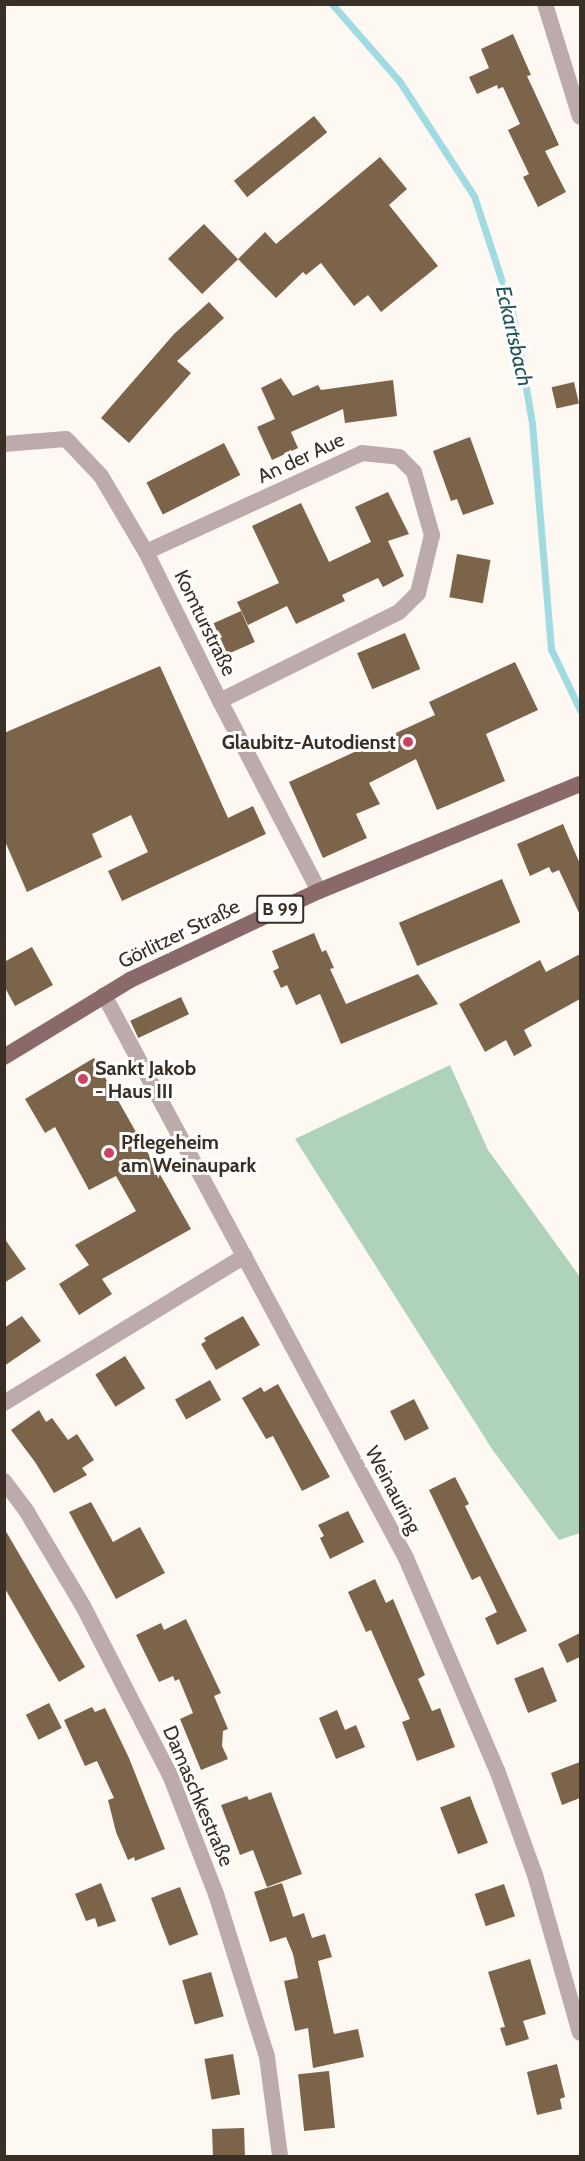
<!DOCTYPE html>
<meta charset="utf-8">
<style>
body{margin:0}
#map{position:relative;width:585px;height:2161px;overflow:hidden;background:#fdf8f2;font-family:Cabin,sans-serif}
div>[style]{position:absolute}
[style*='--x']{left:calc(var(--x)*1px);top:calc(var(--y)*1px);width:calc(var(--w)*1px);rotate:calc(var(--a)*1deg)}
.green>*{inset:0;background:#afd3b9}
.stream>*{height:7px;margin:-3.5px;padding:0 3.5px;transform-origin:3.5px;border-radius:3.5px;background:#a0dbe2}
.building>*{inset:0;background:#7c644a;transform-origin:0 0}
.minor>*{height:16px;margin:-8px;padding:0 8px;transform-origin:8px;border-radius:8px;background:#bdaaaa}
.tertiary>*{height:16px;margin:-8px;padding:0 8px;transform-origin:8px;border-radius:8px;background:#bdaaaa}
.primary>*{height:16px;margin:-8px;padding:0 8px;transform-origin:8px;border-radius:8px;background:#8a6969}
.dots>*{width:16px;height:16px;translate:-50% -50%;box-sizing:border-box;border:3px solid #fff;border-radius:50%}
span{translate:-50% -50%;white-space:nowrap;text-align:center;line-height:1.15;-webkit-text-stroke:6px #fff;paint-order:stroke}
.shield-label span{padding:2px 4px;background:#fff;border:2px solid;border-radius:4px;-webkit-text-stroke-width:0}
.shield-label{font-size:18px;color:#3a2f24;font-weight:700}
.street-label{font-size:20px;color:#3a2f24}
.poi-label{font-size:20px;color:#3a2f24;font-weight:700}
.right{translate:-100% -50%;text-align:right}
.left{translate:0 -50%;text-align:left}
.water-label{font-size:21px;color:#21545a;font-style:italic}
.frame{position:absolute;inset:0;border:6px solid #3a2f24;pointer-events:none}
</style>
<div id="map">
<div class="green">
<div style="clip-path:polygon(450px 1065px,488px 1150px,580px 1277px,580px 1533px,559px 1540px,492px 1449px,295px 1139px)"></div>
</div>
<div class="stream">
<div style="--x:332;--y:4;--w:103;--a:48.9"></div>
<div style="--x:400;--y:82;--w:136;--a:57"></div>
<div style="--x:474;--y:196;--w:122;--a:71.9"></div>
<div style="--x:512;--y:312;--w:47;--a:78.9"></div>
<div style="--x:521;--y:358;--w:66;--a:80.4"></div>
<div style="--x:532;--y:423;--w:227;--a:85.2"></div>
<div style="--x:551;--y:649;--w:68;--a:64.6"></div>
</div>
<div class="building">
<div style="clip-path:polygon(513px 34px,531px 75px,527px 76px,559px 145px,545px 151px,566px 192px,538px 207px,523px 177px,529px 174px,508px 130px,520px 124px,503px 87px,498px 89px,497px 85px,477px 94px,469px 77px,489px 68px,481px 49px)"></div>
<div style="left:314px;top:116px;width:21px;height:103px;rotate:51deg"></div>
<div style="clip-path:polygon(380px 157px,407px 189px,389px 205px,438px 266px,381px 312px,368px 295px,354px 306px,321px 263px,306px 275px,303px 272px,276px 298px,238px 259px,265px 232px,276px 244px)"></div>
<div style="left:204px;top:224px;width:49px;height:50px;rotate:46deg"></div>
<div style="clip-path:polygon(209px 302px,224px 318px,177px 361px,191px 373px,129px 443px,101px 418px,174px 334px)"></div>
<div style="clip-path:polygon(281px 378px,293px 396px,318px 385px,321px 390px,393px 380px,397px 416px,345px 423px,343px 409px,291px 432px,298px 448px,272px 460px,257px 427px,275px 419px,261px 388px)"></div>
<div style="left:574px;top:382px;width:22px;height:23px;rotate:77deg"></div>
<div style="clip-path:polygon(470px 437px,494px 504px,463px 515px,457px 499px,451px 501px,433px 451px)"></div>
<div style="left:224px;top:443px;width:36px;height:87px;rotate:63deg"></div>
<div style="clip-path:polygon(388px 492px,409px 534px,388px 541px,404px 576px,383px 587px,378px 578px,342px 595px,345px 601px,296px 624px,287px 606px,248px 625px,237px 602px,279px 583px,252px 526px,301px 503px,329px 562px,371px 542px,355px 507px)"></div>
<div style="left:457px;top:554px;width:34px;height:44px;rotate:10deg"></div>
<div style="left:241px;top:611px;width:34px;height:30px;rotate:66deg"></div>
<div style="left:405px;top:633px;width:39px;height:52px;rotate:67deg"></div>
<div style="clip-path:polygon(515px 662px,538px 710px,486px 734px,505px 781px,437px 810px,416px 759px,369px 783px,380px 804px,356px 814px,367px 838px,323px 858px,289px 782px,435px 715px,429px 702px)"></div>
<div style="clip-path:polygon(160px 666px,228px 818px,253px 806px,266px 834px,122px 901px,108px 871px,148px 852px,131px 815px,92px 834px,102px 857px,27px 892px,4px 839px,4px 733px)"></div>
<div style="clip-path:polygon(563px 824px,580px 864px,580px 915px,559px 870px,552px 873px,549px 867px,530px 876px,517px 844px)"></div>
<div style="left:502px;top:879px;width:47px;height:112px;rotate:67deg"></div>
<div style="clip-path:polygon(314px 933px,322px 952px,326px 950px,334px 968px,330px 969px,346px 1004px,418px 974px,438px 1004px,341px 1044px,320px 994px,296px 1005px,287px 985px,281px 988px,273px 971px,279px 968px,272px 951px)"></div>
<div style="clip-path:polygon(32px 947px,53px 985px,15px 1006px,4px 986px,4px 962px)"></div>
<div style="clip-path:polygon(580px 954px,580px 999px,524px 1030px,532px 1046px,514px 1056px,506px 1040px,485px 1052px,459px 1004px,540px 960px,546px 972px)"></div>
<div style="left:181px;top:997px;width:19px;height:56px;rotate:65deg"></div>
<div style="clip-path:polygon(94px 1058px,191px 1229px,102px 1279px,112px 1294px,79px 1315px,59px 1284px,89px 1265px,75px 1245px,136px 1211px,116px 1176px,89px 1190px,55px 1127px,45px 1133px,25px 1099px)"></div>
<div style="clip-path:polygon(4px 1238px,26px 1269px,4px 1283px)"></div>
<div style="clip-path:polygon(22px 1316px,41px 1341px,4px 1366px,4px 1328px)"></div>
<div style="clip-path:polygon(243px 1316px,260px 1345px,216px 1370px,201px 1344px,206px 1341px,204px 1338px)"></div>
<div style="left:125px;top:1356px;width:38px;height:35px;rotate:58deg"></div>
<div style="left:210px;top:1380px;width:23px;height:40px;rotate:61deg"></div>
<div style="clip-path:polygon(278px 1384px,330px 1477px,302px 1491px,273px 1436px,266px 1439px,242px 1398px,261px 1387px,264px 1392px)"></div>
<div style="left:414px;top:1399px;width:33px;height:27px;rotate:63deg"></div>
<div style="clip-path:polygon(39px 1410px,46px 1422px,52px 1418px,68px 1440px,77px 1434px,94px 1460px,82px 1468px,87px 1475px,54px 1493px,35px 1462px,11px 1430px)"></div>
<div style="clip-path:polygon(455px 1477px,469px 1504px,465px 1506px,527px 1631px,497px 1645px,485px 1618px,497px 1612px,480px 1576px,472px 1580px,429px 1490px)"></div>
<div style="clip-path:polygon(91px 1502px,113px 1542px,140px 1527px,165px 1573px,116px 1599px,69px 1512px)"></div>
<div style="clip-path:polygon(348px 1511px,364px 1542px,330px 1559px,320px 1538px,324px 1536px,318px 1525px)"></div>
<div style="clip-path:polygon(4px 1528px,85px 1667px,59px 1682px,4px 1587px)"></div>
<div style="clip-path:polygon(375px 1579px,386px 1603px,393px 1599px,425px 1675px,418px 1679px,432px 1711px,440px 1708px,455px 1747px,417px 1761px,402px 1722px,410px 1719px,371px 1630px,366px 1632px,348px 1592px)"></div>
<div style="clip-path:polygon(186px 1619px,221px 1693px,214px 1696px,228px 1729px,223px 1731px,222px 1746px,228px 1759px,201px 1770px,180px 1719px,193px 1713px,179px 1679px,175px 1681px,173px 1676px,159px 1682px,136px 1635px,161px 1623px,164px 1630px)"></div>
<div style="clip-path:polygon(580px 1633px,580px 1657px,567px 1663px,558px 1644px)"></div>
<div style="left:543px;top:1667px;width:37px;height:31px;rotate:68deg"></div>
<div style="left:49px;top:1703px;width:28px;height:26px;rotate:63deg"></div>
<div style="clip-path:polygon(92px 1707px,95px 1712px,105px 1708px,129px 1758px,165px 1849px,135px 1861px,134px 1857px,128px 1860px,116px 1832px,108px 1800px,114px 1798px,97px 1761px,85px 1766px,64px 1720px)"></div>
<div style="clip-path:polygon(337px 1710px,345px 1730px,356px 1725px,365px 1747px,336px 1759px,319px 1718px)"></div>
<div style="clip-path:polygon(580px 1762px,580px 1798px,562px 1805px,551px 1773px)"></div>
<div style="clip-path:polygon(271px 1792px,302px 1874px,267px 1887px,253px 1850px,240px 1855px,221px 1805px,247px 1796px,249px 1800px)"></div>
<div style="left:470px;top:1796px;width:50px;height:32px;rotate:69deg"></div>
<div style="clip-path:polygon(101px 1883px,116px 1921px,98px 1927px,95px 1918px,86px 1921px,75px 1894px)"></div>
<div style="clip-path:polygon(282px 1883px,293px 1917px,304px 1913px,312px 1938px,325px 1934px,332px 1957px,318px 1961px,334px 2034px,358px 2029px,364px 2057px,313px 2068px,308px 2028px,295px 2031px,284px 1981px,298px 1978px,293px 1954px,286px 1937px,270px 1942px,254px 1892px)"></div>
<div style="left:504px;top:1884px;width:34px;height:31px;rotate:71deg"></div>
<div style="left:180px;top:1887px;width:51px;height:31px;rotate:69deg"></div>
<div style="clip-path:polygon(530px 1959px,546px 2014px,523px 2021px,529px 2039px,506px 2046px,500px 2028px,505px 2027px,488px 1972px)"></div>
<div style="left:211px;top:1972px;width:46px;height:30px;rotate:74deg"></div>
<div style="left:233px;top:2054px;width:41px;height:29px;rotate:80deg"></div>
<div style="clip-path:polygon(557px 2064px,565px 2097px,560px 2099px,562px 2109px,537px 2115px,527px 2072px)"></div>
<div style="left:329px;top:2071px;width:57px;height:31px;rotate:84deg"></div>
<div style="left:244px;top:2128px;width:29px;height:32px;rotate:88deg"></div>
</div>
<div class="minor">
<div style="--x:4;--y:444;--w:62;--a:-4.6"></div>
<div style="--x:66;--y:439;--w:51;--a:46.6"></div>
<div style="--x:101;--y:476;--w:88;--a:59.4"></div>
<div style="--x:146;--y:552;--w:166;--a:63.6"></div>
<div style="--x:220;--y:701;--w:214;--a:62.5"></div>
<div style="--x:146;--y:552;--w:238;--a:-24.6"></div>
<div style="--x:362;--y:453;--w:37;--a:6"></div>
<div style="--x:399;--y:457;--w:21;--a:45"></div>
<div style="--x:414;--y:472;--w:66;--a:74.1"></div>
<div style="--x:432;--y:535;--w:60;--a:103.6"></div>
<div style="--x:418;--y:593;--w:27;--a:135"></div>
<div style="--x:399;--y:612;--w:200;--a:153.6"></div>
<div style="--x:104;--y:995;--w:639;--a:61.79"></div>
<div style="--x:406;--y:1558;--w:231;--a:66.8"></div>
<div style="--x:497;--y:1770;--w:112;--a:70.1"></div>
<div style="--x:535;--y:1875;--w:164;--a:74.1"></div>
<div style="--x:4;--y:1403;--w:282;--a:-31.4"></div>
<div style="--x:4;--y:1481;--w:39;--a:53"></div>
<div style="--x:27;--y:1512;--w:109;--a:59.2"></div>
<div style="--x:83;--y:1606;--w:190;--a:62.8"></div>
<div style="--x:170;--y:1775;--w:128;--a:68.9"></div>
<div style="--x:216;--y:1894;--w:171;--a:72.6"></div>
<div style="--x:267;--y:2057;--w:100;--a:82.5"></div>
</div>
<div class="tertiary">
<div style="--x:545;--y:4;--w:118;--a:72.8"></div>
</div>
<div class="primary">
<div style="--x:4;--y:1057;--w:148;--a:-31.4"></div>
<div style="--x:130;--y:980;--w:143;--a:-25.3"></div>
<div style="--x:259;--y:919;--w:66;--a:-25"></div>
<div style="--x:319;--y:891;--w:282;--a:-22.3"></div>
</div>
<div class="dots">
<div style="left:408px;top:742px;background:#d04064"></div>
<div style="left:83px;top:1079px;background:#d04064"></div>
<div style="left:109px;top:1153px;background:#d04064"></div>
</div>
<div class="shield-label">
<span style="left:280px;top:909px">B 99</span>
</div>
<div class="street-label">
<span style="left:301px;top:458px;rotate:-25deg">An der Aue</span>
<span style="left:205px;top:623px;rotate:64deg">Komturstraße</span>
<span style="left:179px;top:934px;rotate:-26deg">Görlitzer Straße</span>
<span style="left:393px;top:1490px;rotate:62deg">Weinauring</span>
<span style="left:198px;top:1796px;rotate:67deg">Damaschkestraße</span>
</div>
<div class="poi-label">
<span class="right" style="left:396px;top:742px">Glaubitz-Autodienst</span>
<span class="left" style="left:95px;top:1080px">Sankt Jakob<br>- Haus III</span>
<span class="left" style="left:121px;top:1154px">Pflegeheim<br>am Weinaupark</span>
</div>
<div class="water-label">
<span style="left:514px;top:336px;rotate:77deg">Eckartsbach</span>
</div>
<div class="frame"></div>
</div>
